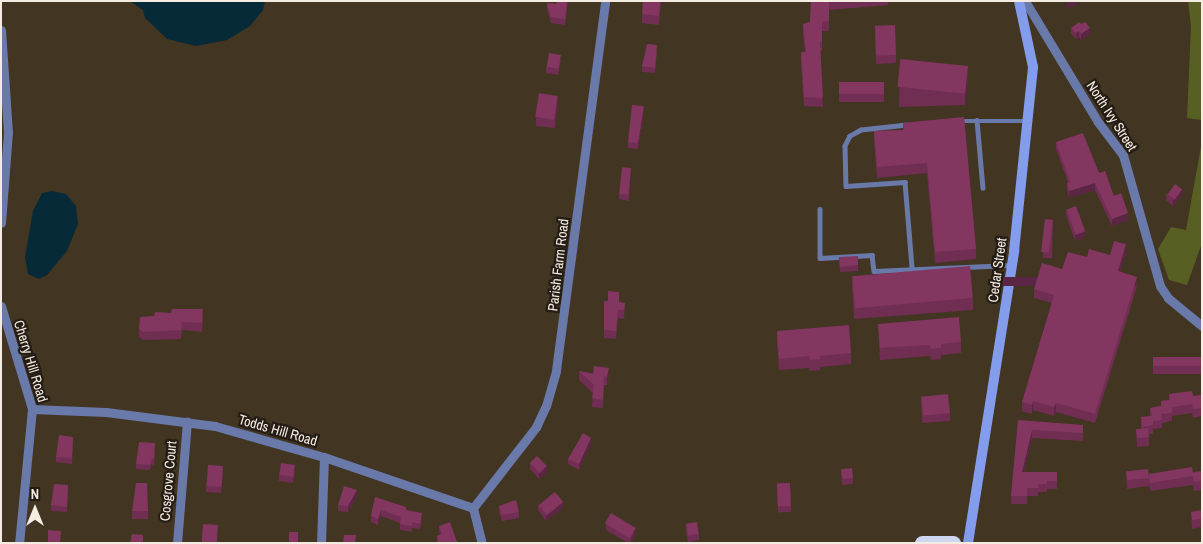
<!DOCTYPE html>
<style>
body{margin:0}
#map{position:relative;width:1203px;height:544px;overflow:hidden;background:#423522;font-family:"Archivo Narrow",sans-serif}
div>[style]{position:absolute}
[style*='--x']{left:calc(var(--x)*1px);top:calc(var(--y)*1px);width:calc(var(--w)*1px);rotate:calc(var(--a)*1deg)}
.green>*{inset:0;background:#585f23}
.water>*{inset:0;background:#072a38}
.stream>*{height:2.5px;margin:-1.25px;padding:0 1.25px;transform-origin:1.25px;border-radius:1.25px;background:#072a38}
.service>*{height:4.5px;margin:-2.25px;padding:0 2.25px;transform-origin:2.25px;border-radius:2.25px;background:#6879aa}
.minor>*{height:9px;margin:-4.5px;padding:0 4.5px;transform-origin:4.5px;border-radius:4.5px;background:#6879aa}
.secondary>*{height:10px;margin:-5px;padding:0 5px;transform-origin:5px;border-radius:5px;background:#839ceb}
.motorway>*{height:15px;margin:-7.5px;padding:0 7.5px;transform-origin:7.5px;border-radius:7.5px;background:#ced7f0}
.wall>*{inset:0;background:#702e53;transform-origin:0 0}
.shaded-wall>*{inset:0;background:#5b2643;transform-origin:0 0}
.building>*{inset:0;background:#823660;transform-origin:0 0}
span{translate:-50% -50%;white-space:nowrap;text-align:center;line-height:1.15;-webkit-text-stroke:4.5px #241d15;paint-order:stroke}
.street-label{font-size:14px;color:#f4ece0}
.frame{position:absolute;inset:0;border:2px solid #f4ece0;pointer-events:none}
.north{position:absolute;left:10px;top:484px;width:50px;height:50px;-webkit-text-stroke:4px #241d15;paint-order:stroke;rotate:0deg;font-size:14px;font-weight:700;line-height:20px;text-align:center;color:#f4ece0}
.north::after{content:'';display:block;margin:auto;width:18px;height:22px;background:#f4ece0;clip-path:polygon(50% 0,100% 100%,50% 72%,0 100%)}
</style>
<div id="map">
<div class="green">
<div style="clip-path:polygon(1188px 1px,1202px 1px,1202px 120px,1187px 118px,1191px 26px)"></div>
<div style="clip-path:polygon(1202px 141px,1202px 243px,1187px 285px,1169px 280px,1158px 249px,1171px 227px,1186px 230px)"></div>
</div>
<div class="water">
<div style="clip-path:polygon(130px 1px,265px 1px,263px 10px,250px 26px,227px 40px,196px 46px,167px 39px,145px 18px,143px 10px)"></div>
<div style="clip-path:polygon(52px 191px,66px 194px,76px 206px,78px 224px,67px 251px,47px 275px,39px 279px,28px 274px,25px 257px,33px 211px,42px 193px)"></div>
</div>
<div class="stream">
<div style="--x:25;--y:1;--w:6;--a:0"></div>
</div>
<div class="service">
<div style="--x:977;--y:120;--w:68;--a:85"></div>
<div style="--x:960;--y:121;--w:67;--a:0"></div>
<div style="--x:907;--y:125;--w:46;--a:173.8"></div>
<div style="--x:861;--y:130;--w:13;--a:151"></div>
<div style="--x:850;--y:136;--w:11;--a:117"></div>
<div style="--x:845;--y:146;--w:40;--a:88.6"></div>
<div style="--x:846;--y:186;--w:59;--a:-3.9"></div>
<div style="--x:905;--y:182;--w:86;--a:85.3"></div>
<div style="--x:820;--y:209;--w:49;--a:90"></div>
<div style="--x:820;--y:258;--w:52;--a:-3.3"></div>
<div style="--x:872;--y:255;--w:16;--a:83"></div>
<div style="--x:874;--y:271;--w:136;--a:-2.5"></div>
</div>
<div class="minor">
<div style="--x:1025;--y:1;--w:141;--a:58.9"></div>
<div style="--x:1098;--y:122;--w:41;--a:52.9"></div>
<div style="--x:1123;--y:155;--w:136;--a:74.2"></div>
<div style="--x:1160;--y:286;--w:14;--a:56"></div>
<div style="--x:1168;--y:298;--w:44;--a:39.5"></div>
<div style="--x:1;--y:30;--w:102;--a:86.1"></div>
<div style="--x:8;--y:132;--w:91;--a:94.4"></div>
<div style="--x:1;--y:306;--w:108;--a:73.2"></div>
<div style="--x:32;--y:409;--w:135;--a:95.5"></div>
<div style="--x:32;--y:409;--w:74;--a:2.3"></div>
<div style="--x:106;--y:412;--w:110;--a:7.3"></div>
<div style="--x:215;--y:426;--w:113;--a:15.9"></div>
<div style="--x:324;--y:457;--w:157;--a:18.9"></div>
<div style="--x:473;--y:508;--w:103;--a:-52.1"></div>
<div style="--x:536;--y:427;--w:23;--a:-65"></div>
<div style="--x:546;--y:406;--w:37;--a:-74"></div>
<div style="--x:556;--y:370;--w:372;--a:-82.4"></div>
<div style="--x:473;--y:508;--w:36;--a:76"></div>
<div style="--x:177;--y:543;--w:122;--a:-85.3"></div>
<div style="--x:321;--y:543;--w:86;--a:-88"></div>
</div>
<div class="secondary">
<div style="--x:968;--y:543;--w:296;--a:-81"></div>
<div style="--x:1014;--y:251;--w:185;--a:-84.1"></div>
<div style="--x:1033;--y:67;--w:67;--a:-102"></div>
</div>
<div class="motorway">
<div style="--x:922;--y:543;--w:31;--a:0"></div>
</div>
<div class="wall">
<div style="clip-path:polygon(568px 1px,565px 25px,551px 23px,547px 9px,547px 3px,556px 4px)"></div>
<div style="clip-path:polygon(661px 1px,659px 25px,642px 23px,642px 14px)"></div>
<div style="clip-path:polygon(811px 1px,926px 1px,888px 2px,888px 5px,829px 10px,829px 31px,822px 31px,822px 51px,820px 51px,823px 107px,804px 106px,801px 62px,801px 52px,805px 52px,803px 34px,803px 24px,810px 22px)"></div>
<div style="clip-path:polygon(1071px 28px,1090px 34px,1081px 40px,1079px 37px,1076px 39px,1071px 33px)"></div>
<div style="clip-path:polygon(875px 34px,896px 55px,896px 63px,876px 64px)"></div>
<div style="clip-path:polygon(657px 51px,655px 73px,642px 72px,642px 66px)"></div>
<div style="clip-path:polygon(561px 60px,558px 75px,546px 73px,546px 67px)"></div>
<div style="clip-path:polygon(900px 68px,968px 77px,965px 105px,899px 107px)"></div>
<div style="left:884px;top:82px;width:20px;height:45px;rotate:90deg"></div>
<div style="clip-path:polygon(558px 104px,555px 128px,536px 126px,536px 117px)"></div>
<div style="clip-path:polygon(644px 112px,638px 149px,628px 148px,628px 142px)"></div>
<div style="clip-path:polygon(964px 117px,976px 249px,976px 259px,935px 263px,927px 173px,877px 178px,874px 141px,874px 131px,903px 130px,903px 123px)"></div>
<div style="clip-path:polygon(1056px 142px,1099px 173px,1114px 196px,1128px 220px,1112px 226px,1095px 190px,1069px 198px,1067px 190px,1067px 183px,1068px 182px,1056px 149px)"></div>
<div style="clip-path:polygon(631px 168px,629px 201px,619px 199px,619px 194px)"></div>
<div style="clip-path:polygon(1166px 194px,1182px 195px,1173px 206px,1166px 200px)"></div>
<div style="clip-path:polygon(1066px 209px,1085px 237px,1075px 241px,1066px 215px)"></div>
<div style="clip-path:polygon(1053px 220px,1052px 258px,1043px 258px,1043px 252px)"></div>
<div style="clip-path:polygon(1126px 253px,1120px 272px,1137px 286px,1095px 423px,1056px 412px,1054px 416px,1033px 410px,1032px 414px,1022px 411px,1022px 402px,1052px 303px,1034px 298px,1034px 289px,1062px 269px,1087px 257px)"></div>
<div style="clip-path:polygon(839px 257px,858px 265px,858px 271px,840px 272px)"></div>
<div style="clip-path:polygon(852px 276px,973px 298px,973px 310px,854px 319px,852px 287px)"></div>
<div style="clip-path:polygon(604px 301px,625px 303px,624px 319px,618px 318px,616px 339px,604px 338px)"></div>
<div style="clip-path:polygon(203px 317px,202px 332px,182px 330px,181px 339px,143px 340px,139px 337px,139px 328px)"></div>
<div style="clip-path:polygon(878px 324px,961px 342px,961px 353px,941px 355px,941px 359px,931px 360px,930px 356px,880px 360px)"></div>
<div style="clip-path:polygon(777px 331px,851px 353px,851px 364px,820px 367px,820px 370px,810px 371px,809px 368px,779px 370px,777px 342px)"></div>
<div style="left:1202px;top:357px;width:17px;height:49px;rotate:90deg"></div>
<div style="clip-path:polygon(579px 371px,609px 376px,607px 385px,604px 385px,603px 408px,592px 407px,593px 393px,579px 380px)"></div>
<div style="clip-path:polygon(1169px 394px,1193px 396px,1202px 395px,1202px 416px,1193px 418px,1192px 413px,1172px 416px,1172px 421px,1162px 423px,1162px 428px,1153px 429px,1153px 434px,1149px 434px,1149px 446px,1137px 447px,1136px 429px,1141px 429px,1141px 417px,1150px 416px,1150px 408px,1161px 406px,1161px 401px,1169px 400px)"></div>
<div style="clip-path:polygon(921px 396px,950px 413px,950px 421px,922px 423px)"></div>
<div style="clip-path:polygon(1018px 420px,1083px 433px,1083px 441px,1032px 438px,1024px 472px,1057px 472px,1057px 489px,1047px 489px,1047px 492px,1038px 492px,1038px 496px,1027px 496px,1027px 504px,1011px 504px,1011px 496px)"></div>
<div style="clip-path:polygon(73px 437px,72px 464px,56px 462px,56px 457px)"></div>
<div style="clip-path:polygon(591px 444px,579px 470px,568px 464px,568px 459px)"></div>
<div style="clip-path:polygon(155px 449px,154px 465px,151px 464px,150px 470px,136px 469px,136px 464px)"></div>
<div style="clip-path:polygon(530px 463px,547px 472px,539px 479px,530px 469px)"></div>
<div style="clip-path:polygon(841px 469px,853px 478px,853px 484px,842px 485px)"></div>
<div style="clip-path:polygon(295px 471px,293px 483px,279px 481px,279px 475px)"></div>
<div style="clip-path:polygon(1202px 471px,1202px 490px,1194px 491px,1193px 485px,1150px 491px,1149px 484px,1149px 486px,1127px 489px,1126px 472px,1149px 476px)"></div>
<div style="clip-path:polygon(223px 472px,221px 493px,206px 492px,206px 486px)"></div>
<div style="left:790px;top:483px;width:29px;height:13px;rotate:88deg"></div>
<div style="clip-path:polygon(68px 485px,67px 512px,51px 511px,51px 505px)"></div>
<div style="clip-path:polygon(357px 496px,348px 512px,338px 511px,338px 505px)"></div>
<div style="clip-path:polygon(375px 497px,406px 511px,422px 519px,420px 529px,412px 528px,412px 532px,400px 530px,400px 523px,381px 516px,378px 525px,371px 522px,371px 516px)"></div>
<div style="clip-path:polygon(538px 505px,563px 508px,546px 521px,538px 510px)"></div>
<div style="clip-path:polygon(499px 506px,519px 512px,519px 518px,502px 521px,499px 512px)"></div>
<div style="clip-path:polygon(1202px 510px,1202px 527px,1192px 529px,1191px 512px)"></div>
<div style="left:132px;top:511px;width:16px;height:8px"></div>
<div style="clip-path:polygon(606px 524px,636px 533px,631px 543px,628px 543px,606px 530px)"></div>
<div style="clip-path:polygon(686px 524px,699px 534px,699px 540px,688px 542px,686px 530px)"></div>
<div style="clip-path:polygon(439px 526px,457px 543px,437px 543px,437px 536px,440px 535px,439px 532px)"></div>
</div>
<div class="shaded-wall">
<div style="clip-path:polygon(1071px 1px,1077px 1px,1077px 5px,1067px 8px,1067px 3px)"></div>
<div style="clip-path:polygon(1090px 28px,1090px 34px,1081px 40px,1081px 34px)"></div>
<div style="clip-path:polygon(1079px 31px,1079px 37px,1076px 39px,1076px 33px)"></div>
<div style="clip-path:polygon(968px 66px,968px 77px,965px 105px,965px 94px)"></div>
<div style="clip-path:polygon(558px 96px,558px 104px,555px 128px,555px 120px)"></div>
<div style="clip-path:polygon(644px 106px,644px 112px,638px 149px,638px 143px)"></div>
<div style="clip-path:polygon(1095px 183px,1095px 190px,1069px 198px,1069px 191px)"></div>
<div style="clip-path:polygon(1182px 189px,1182px 195px,1173px 206px,1173px 200px)"></div>
<div style="clip-path:polygon(1128px 213px,1128px 220px,1112px 226px,1112px 219px)"></div>
<div style="clip-path:polygon(1085px 231px,1085px 237px,1075px 241px,1075px 235px)"></div>
<div style="clip-path:polygon(1126px 244px,1126px 253px,1118px 280px,1118px 271px)"></div>
<div style="left:1137px;top:277px;width:9px;height:143px;rotate:90deg"></div>
<div style="clip-path:polygon(609px 368px,609px 376px,607px 385px,607px 377px)"></div>
<div style="clip-path:polygon(1033px 401px,1033px 410px,1032px 414px,1032px 405px)"></div>
<div style="clip-path:polygon(1056px 403px,1056px 412px,1054px 416px,1054px 407px)"></div>
<div style="clip-path:polygon(1032px 430px,1032px 438px,1022px 480px,1022px 472px)"></div>
<div style="clip-path:polygon(591px 438px,591px 444px,579px 470px,579px 464px)"></div>
<div style="clip-path:polygon(547px 466px,547px 472px,539px 479px,539px 473px)"></div>
<div style="clip-path:polygon(357px 490px,357px 496px,348px 512px,348px 506px)"></div>
<div style="clip-path:polygon(563px 502px,563px 508px,546px 521px,546px 515px)"></div>
<div style="clip-path:polygon(381px 510px,381px 516px,378px 525px,378px 519px)"></div>
<div style="clip-path:polygon(636px 528px,636px 533px,631px 543px,631px 538px)"></div>
</div>
<div class="building">
<div style="clip-path:polygon(557px 1px,567px 1px,565px 19px,551px 17px,547px 3px,556px 4px)"></div>
<div style="clip-path:polygon(643px 1px,660px 1px,659px 16px,642px 14px)"></div>
<div style="clip-path:polygon(811px 1px,829px 1px,829px 21px,822px 22px,822px 41px,820px 41px,823px 98px,804px 97px,801px 52px,806px 52px,803px 24px,810px 22px)"></div>
<div style="clip-path:polygon(1079px 22px,1081px 24px,1085px 22px,1090px 28px,1081px 34px,1079px 31px,1076px 33px,1071px 28px)"></div>
<div style="left:895px;top:25px;width:30px;height:20px;rotate:88deg"></div>
<div style="clip-path:polygon(647px 44px,657px 45px,655px 68px,642px 66px)"></div>
<div style="left:549px;top:53px;width:12px;height:14px;rotate:9deg"></div>
<div style="left:968px;top:66px;width:28px;height:68px;rotate:96deg"></div>
<div style="left:884px;top:82px;width:12px;height:45px;rotate:90deg"></div>
<div style="left:539px;top:93px;width:19px;height:24px;rotate:9deg"></div>
<div style="clip-path:polygon(632px 105px,644px 106px,638px 143px,628px 142px)"></div>
<div style="clip-path:polygon(964px 117px,976px 249px,935px 252px,927px 163px,877px 167px,874px 131px,904px 130px,903px 123px)"></div>
<div style="clip-path:polygon(1083px 133px,1099px 173px,1105px 171px,1114px 196px,1121px 193px,1128px 213px,1112px 219px,1095px 183px,1069px 191px,1067px 183px,1070px 182px,1056px 142px)"></div>
<div style="left:622px;top:167px;width:9px;height:27px;rotate:6deg"></div>
<div style="left:1175px;top:184px;width:9px;height:13px;rotate:36deg"></div>
<div style="left:1076px;top:206px;width:27px;height:10px;rotate:70deg"></div>
<div style="left:1045px;top:219px;width:8px;height:33px;rotate:7deg"></div>
<div style="clip-path:polygon(1114px 241px,1126px 244px,1118px 271px,1137px 277px,1095px 414px,1056px 403px,1054px 407px,1033px 401px,1032px 405px,1022px 402px,1054px 295px,1034px 289px,1042px 263px,1062px 269px,1068px 252px,1087px 257px,1089px 249px,1110px 255px)"></div>
<div style="clip-path:polygon(858px 256px,858px 265px,840px 267px,839px 257px)"></div>
<div style="left:970px;top:266px;width:32px;height:118px;rotate:85deg"></div>
<div style="clip-path:polygon(608px 291px,619px 292px,619px 302px,625px 303px,624px 310px,618px 310px,616px 331px,604px 330px,604px 301px,608px 301px)"></div>
<div style="clip-path:polygon(172px 309px,203px 309px,202px 323px,182px 322px,181px 330px,143px 332px,139px 328px,140px 317px,154px 316px,155px 312px,171px 313px)"></div>
<div style="clip-path:polygon(959px 317px,961px 342px,941px 344px,941px 348px,931px 349px,930px 345px,880px 348px,878px 324px)"></div>
<div style="clip-path:polygon(849px 325px,851px 353px,820px 356px,820px 359px,810px 360px,809px 356px,779px 359px,777px 331px)"></div>
<div style="left:1202px;top:357px;width:9px;height:49px;rotate:90deg"></div>
<div style="clip-path:polygon(594px 366px,609px 368px,607px 377px,604px 376px,603px 400px,592px 398px,594px 385px,579px 371px,593px 374px)"></div>
<div style="clip-path:polygon(1192px 391px,1193px 396px,1202px 395px,1202px 408px,1193px 409px,1192px 404px,1172px 407px,1172px 413px,1161px 414px,1162px 420px,1153px 421px,1153px 425px,1142px 427px,1141px 417px,1152px 416px,1150px 408px,1161px 406px,1161px 401px,1170px 400px,1169px 394px)"></div>
<div style="left:948px;top:394px;width:19px;height:27px;rotate:84deg"></div>
<div style="clip-path:polygon(1018px 420px,1083px 425px,1083px 433px,1032px 430px,1022px 472px,1057px 472px,1057px 481px,1047px 481px,1047px 484px,1038px 484px,1038px 488px,1027px 488px,1027px 496px,1011px 496px)"></div>
<div style="left:1148px;top:428px;width:9px;height:12px;rotate:84deg"></div>
<div style="clip-path:polygon(583px 433px,591px 438px,579px 464px,568px 459px)"></div>
<div style="clip-path:polygon(59px 435px,73px 437px,72px 458px,56px 457px)"></div>
<div style="clip-path:polygon(139px 442px,155px 443px,154px 459px,151px 459px,150px 465px,136px 464px)"></div>
<div style="left:537px;top:456px;width:14px;height:10px;rotate:45deg"></div>
<div style="left:281px;top:463px;width:14px;height:12px;rotate:8deg"></div>
<div style="left:208px;top:465px;width:15px;height:21px;rotate:4deg"></div>
<div style="clip-path:polygon(1192px 467px,1193px 473px,1202px 471px,1202px 481px,1194px 482px,1193px 476px,1150px 483px,1149px 474px)"></div>
<div style="left:852px;top:468px;width:10px;height:11px;rotate:84deg"></div>
<div style="left:1148px;top:469px;width:9px;height:22px;rotate:84deg"></div>
<div style="clip-path:polygon(136px 483px,147px 483px,148px 511px,132px 511px)"></div>
<div style="left:790px;top:483px;width:23px;height:13px;rotate:88deg"></div>
<div style="clip-path:polygon(54px 484px,68px 485px,67px 507px,51px 505px)"></div>
<div style="clip-path:polygon(344px 486px,357px 490px,348px 506px,338px 505px)"></div>
<div style="left:555px;top:492px;width:13px;height:21px;rotate:51deg"></div>
<div style="clip-path:polygon(375px 497px,406px 507px,406px 510px,422px 513px,420px 524px,412px 522px,412px 526px,400px 524px,401px 517px,381px 510px,378px 519px,371px 516px)"></div>
<div style="clip-path:polygon(516px 500px,519px 512px,502px 515px,499px 506px)"></div>
<div style="clip-path:polygon(1202px 510px,1202px 519px,1192px 520px,1191px 512px)"></div>
<div style="left:611px;top:513px;width:29px;height:12px;rotate:31deg"></div>
<div style="clip-path:polygon(450px 522px,457px 542px,455px 543px,439px 543px,437px 536px,442px 534px,439px 526px)"></div>
<div style="left:697px;top:522px;width:12px;height:11px;rotate:81deg"></div>
<div style="left:203px;top:524px;width:15px;height:19px;rotate:4deg"></div>
<div style="clip-path:polygon(48px 530px,61px 531px,60px 543px,48px 543px)"></div>
<div style="left:289px;top:532px;width:9px;height:11px"></div>
<div style="clip-path:polygon(132px 534px,143px 535px,143px 543px,130px 543px)"></div>
<div style="clip-path:polygon(344px 535px,356px 535px,355px 543px,343px 543px)"></div>
</div>
<div class="street-label">
<span style="left:1112px;top:116px;rotate:57deg">North Ivy Street</span>
<span style="left:558px;top:265px;rotate:-83deg">Parish Farm Road</span>
<span style="left:997px;top:270px;rotate:-82deg">Cedar Street</span>
<span style="left:31px;top:361px;rotate:73deg">Cherry Hill Road</span>
<span style="left:278px;top:430px;rotate:16deg">Todds Hill Road</span>
<span style="left:168px;top:481px;rotate:-85deg">Cosgrove Court</span>
</div>
<div class="frame"></div>
<div class="north">N</div>
</div>
